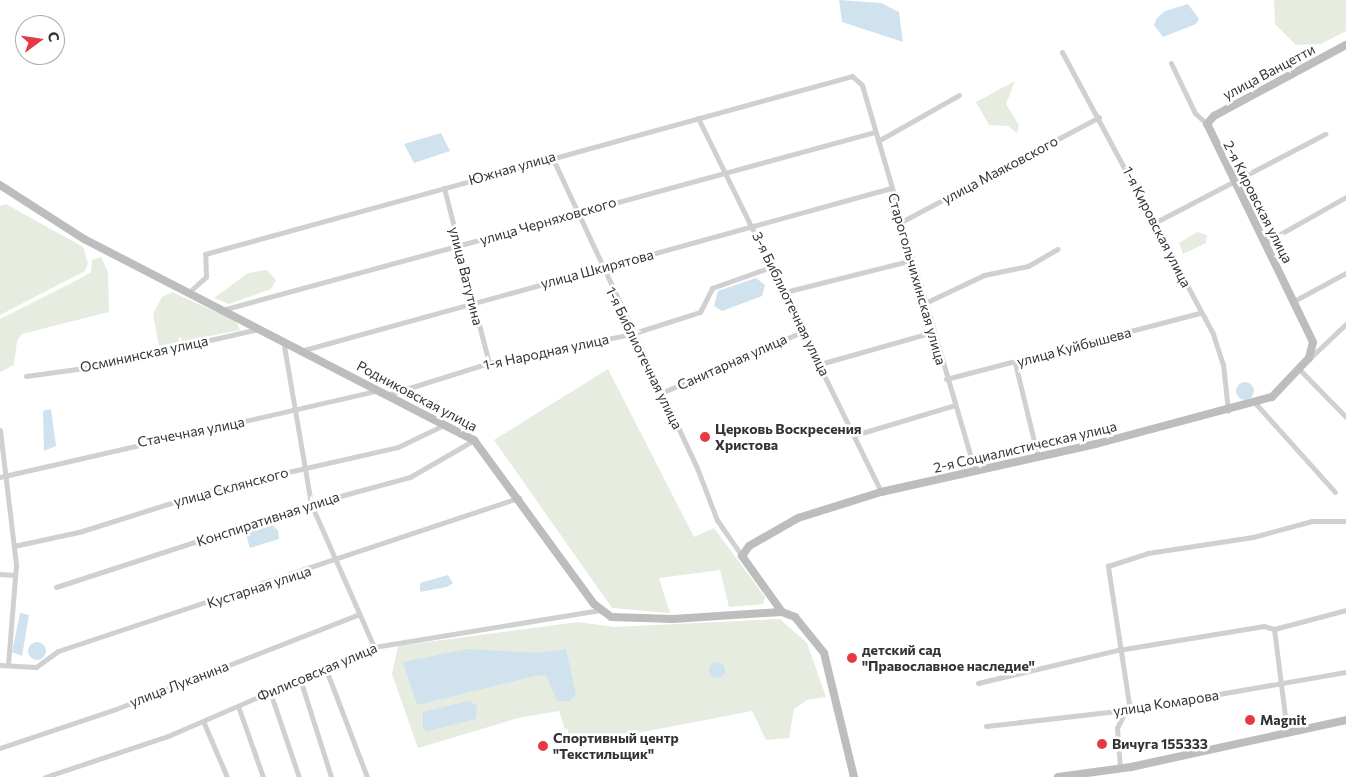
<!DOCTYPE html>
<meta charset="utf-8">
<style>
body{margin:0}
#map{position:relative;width:1346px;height:777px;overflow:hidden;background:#fff;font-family:Commissioner,sans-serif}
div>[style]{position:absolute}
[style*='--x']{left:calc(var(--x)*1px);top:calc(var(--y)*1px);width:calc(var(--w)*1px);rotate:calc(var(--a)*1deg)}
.green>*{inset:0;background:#e6ecdf}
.water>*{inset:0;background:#cfe2ee}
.round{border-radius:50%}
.street>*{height:5px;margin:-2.5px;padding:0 2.5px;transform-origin:2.5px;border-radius:2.5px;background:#d0d0d0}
.secondary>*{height:8px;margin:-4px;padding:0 4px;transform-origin:4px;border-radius:4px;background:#bdbdbd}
.dots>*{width:14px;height:14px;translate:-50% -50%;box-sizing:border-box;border:2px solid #fff;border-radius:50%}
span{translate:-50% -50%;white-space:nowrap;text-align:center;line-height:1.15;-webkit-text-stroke:5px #fff;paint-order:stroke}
.street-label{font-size:14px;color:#333}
.poi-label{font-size:14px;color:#333;font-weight:700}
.left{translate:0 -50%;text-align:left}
.north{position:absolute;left:15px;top:15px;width:50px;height:50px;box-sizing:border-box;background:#fff;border:1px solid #adadad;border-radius:50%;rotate:76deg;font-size:14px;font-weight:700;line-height:20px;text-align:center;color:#333}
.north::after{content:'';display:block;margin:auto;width:18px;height:22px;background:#e63946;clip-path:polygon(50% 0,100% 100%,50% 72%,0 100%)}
</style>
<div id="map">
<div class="green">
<div style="clip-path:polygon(1274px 0,1346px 0,1346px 31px,1321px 44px,1296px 45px,1275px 24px)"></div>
<div style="clip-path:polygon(1015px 81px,1006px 104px,1019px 125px,1017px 133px,1008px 126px,989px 125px,976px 102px)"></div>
<div style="clip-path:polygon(6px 204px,83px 247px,88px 263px,85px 271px,0 315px,0 206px)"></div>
<div style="clip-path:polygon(1197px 232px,1207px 235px,1206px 243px,1183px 254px,1179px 243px)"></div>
<div style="clip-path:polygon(101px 257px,108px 272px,109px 312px,22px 334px,17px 341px,14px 365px,0 372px,0 319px,83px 277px,91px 272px,92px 260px)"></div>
<div style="clip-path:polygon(267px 270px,276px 280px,271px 289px,229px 304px,214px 298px,248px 273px)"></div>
<div style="clip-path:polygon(172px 292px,236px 321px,240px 330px,159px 346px,153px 314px,162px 297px)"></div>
<div style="clip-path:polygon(608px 369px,694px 537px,714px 528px,765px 597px,763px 604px,729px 607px,720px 570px,659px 578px,670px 613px,612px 608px,494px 440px)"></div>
<div style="clip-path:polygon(780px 619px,807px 643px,826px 697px,807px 700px,794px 709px,789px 738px,766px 740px,752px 711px,570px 746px,559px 711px,518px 718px,418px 748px,392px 674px,398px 646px,578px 622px,614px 627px)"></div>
</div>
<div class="water">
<div style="clip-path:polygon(839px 0,881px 3px,899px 12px,903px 42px,842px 22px)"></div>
<div style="clip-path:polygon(1188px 4px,1199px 19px,1196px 24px,1163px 37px,1154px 25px,1157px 18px,1165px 11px)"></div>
<div style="clip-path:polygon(441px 133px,450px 151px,414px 163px,404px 144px)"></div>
<div style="clip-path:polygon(756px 278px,765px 285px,762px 296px,722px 311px,714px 306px,718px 291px)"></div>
<div class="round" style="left:1236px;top:382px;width:18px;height:18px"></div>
<div style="clip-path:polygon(51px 409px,56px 446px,44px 451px,43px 411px)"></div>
<div style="clip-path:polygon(270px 523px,278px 530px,279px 539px,250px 548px,245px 532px)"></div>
<div style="clip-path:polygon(448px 575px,453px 583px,447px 587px,420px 592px,420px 583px)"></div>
<div style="clip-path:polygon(20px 613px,29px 615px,22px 656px,12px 652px)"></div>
<div class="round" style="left:28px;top:642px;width:18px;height:18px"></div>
<div style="clip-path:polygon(468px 649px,538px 653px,566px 649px,576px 694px,570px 701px,557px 701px,546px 675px,534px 676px,417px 705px,403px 662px)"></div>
<div class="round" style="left:709px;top:662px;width:16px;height:16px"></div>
<div style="clip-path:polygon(469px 701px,477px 706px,476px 719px,428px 731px,423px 728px,423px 712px)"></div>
</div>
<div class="street">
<div style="--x:1062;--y:52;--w:320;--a:61.8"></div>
<div style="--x:1213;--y:334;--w:32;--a:72"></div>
<div style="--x:1223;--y:364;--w:47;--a:83.9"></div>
<div style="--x:1171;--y:63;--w:55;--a:64.4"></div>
<div style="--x:1195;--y:113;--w:16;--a:43"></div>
<div style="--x:698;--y:118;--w:416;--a:63.9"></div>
<div style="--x:878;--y:141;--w:93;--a:-29.6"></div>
<div style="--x:552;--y:157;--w:343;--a:65"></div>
<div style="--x:697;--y:468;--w:56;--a:69"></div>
<div style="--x:717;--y:520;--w:44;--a:55.2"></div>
<div style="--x:444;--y:188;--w:181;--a:75.6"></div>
<div style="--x:901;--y:222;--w:224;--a:-27.9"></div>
<div style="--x:1156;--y:222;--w:191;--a:-27.5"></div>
<div style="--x:1266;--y:242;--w:92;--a:-29.4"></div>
<div style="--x:785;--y:292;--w:131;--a:-14.1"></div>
<div style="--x:188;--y:293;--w:24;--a:-42"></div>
<div style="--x:206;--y:277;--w:23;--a:-92"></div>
<div style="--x:205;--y:254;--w:671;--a:-15.38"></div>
<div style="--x:852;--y:76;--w:13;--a:42"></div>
<div style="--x:862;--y:85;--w:403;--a:73.7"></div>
<div style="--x:1294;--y:301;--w:59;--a:-28.3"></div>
<div style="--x:925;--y:303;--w:65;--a:-25.4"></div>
<div style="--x:984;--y:275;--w:45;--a:-11.6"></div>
<div style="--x:1028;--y:266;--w:34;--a:-30"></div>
<div style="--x:222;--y:310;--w:677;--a:-15.25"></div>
<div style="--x:283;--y:340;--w:166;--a:80.3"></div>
<div style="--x:311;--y:504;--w:156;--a:66.2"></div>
<div style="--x:304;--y:350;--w:609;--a:-15.43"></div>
<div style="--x:1310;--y:358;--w:50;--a:-43.4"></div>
<div style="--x:1015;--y:363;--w:97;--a:76.3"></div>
<div style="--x:820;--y:364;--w:117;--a:-15.8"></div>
<div style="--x:1299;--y:369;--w:67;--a:45.6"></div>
<div style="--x:26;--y:376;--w:66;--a:-7.9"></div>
<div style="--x:91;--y:367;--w:171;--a:-12.8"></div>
<div style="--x:946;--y:379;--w:262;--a:-14.6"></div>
<div style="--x:661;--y:393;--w:156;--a:-23.4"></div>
<div style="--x:390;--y:394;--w:104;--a:-17.4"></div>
<div style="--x:489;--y:363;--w:145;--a:-11.5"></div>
<div style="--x:631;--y:334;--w:72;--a:-17.7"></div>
<div style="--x:700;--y:312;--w:27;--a:-63"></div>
<div style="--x:712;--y:288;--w:63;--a:-19.6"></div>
<div style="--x:1256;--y:404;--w:118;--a:48.1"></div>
<div style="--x:0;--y:430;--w:136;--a:83.2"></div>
<div style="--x:16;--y:565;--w:99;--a:94.6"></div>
<div style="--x:855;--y:435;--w:104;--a:-16.7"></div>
<div style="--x:0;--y:477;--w:389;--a:-12.9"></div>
<div style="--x:14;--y:546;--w:66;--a:-12.2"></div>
<div style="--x:79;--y:532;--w:150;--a:-17.5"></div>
<div style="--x:222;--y:487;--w:180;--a:-12.8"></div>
<div style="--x:398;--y:447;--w:53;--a:-25.6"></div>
<div style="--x:0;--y:574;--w:15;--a:4"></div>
<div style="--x:56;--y:587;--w:268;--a:-18"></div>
<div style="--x:311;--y:504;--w:103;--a:-15.3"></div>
<div style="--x:410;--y:477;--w:74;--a:-30"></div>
<div style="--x:1274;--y:629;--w:104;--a:82.8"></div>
<div style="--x:0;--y:665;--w:36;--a:3"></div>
<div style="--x:36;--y:667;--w:27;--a:-36"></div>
<div style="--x:58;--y:651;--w:486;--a:-18.4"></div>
<div style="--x:325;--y:667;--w:118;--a:69.1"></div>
<div style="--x:300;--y:679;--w:103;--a:72.4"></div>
<div style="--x:978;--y:683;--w:144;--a:-13.3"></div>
<div style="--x:1118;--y:650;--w:148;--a:-9.3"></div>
<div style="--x:1264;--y:626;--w:10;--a:17"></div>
<div style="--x:1274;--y:629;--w:74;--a:-14.8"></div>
<div style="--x:270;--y:692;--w:90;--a:71.2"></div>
<div style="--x:238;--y:706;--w:75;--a:70.6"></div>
<div style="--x:203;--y:721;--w:61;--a:66.8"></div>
<div style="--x:986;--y:726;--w:141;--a:-6.5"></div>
<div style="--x:1126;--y:710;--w:223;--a:-9.8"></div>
<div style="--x:0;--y:748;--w:122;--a:-18.6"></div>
<div style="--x:116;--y:709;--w:259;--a:-21.3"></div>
<div style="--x:1120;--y:768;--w:40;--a:-94.3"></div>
<div style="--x:1117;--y:728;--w:27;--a:-63"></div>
<div style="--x:1129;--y:704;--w:140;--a:-98.7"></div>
<div style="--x:1108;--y:566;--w:42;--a:-18"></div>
<div style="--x:1148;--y:553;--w:106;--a:-8.7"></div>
<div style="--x:1253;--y:537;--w:61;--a:-15.2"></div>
<div style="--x:1312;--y:521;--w:34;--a:0"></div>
<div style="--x:45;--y:777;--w:130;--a:-18.4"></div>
<div style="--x:168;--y:736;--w:224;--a:-23.4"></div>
<div style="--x:374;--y:647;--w:229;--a:-9.3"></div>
</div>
<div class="secondary">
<div style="--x:0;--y:185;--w:100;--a:32.7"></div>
<div style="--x:84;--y:239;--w:439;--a:27.3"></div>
<div style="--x:474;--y:440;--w:203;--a:53.8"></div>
<div style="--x:594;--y:604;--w:21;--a:37"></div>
<div style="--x:611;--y:617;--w:62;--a:1.8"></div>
<div style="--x:673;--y:619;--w:109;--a:-3.7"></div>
<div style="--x:782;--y:612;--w:14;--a:21"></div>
<div style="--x:795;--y:617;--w:46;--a:51.1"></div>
<div style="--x:824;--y:653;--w:128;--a:76.4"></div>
<div style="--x:782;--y:612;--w:69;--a:-125.5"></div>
<div style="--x:742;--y:556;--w:12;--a:-55"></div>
<div style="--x:749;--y:546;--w:56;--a:-29.7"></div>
<div style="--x:798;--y:518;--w:87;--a:-17.4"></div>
<div style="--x:881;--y:492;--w:220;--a:-12.6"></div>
<div style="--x:1096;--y:444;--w:182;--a:-15"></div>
<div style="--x:1272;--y:397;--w:54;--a:-46.5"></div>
<div style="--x:1309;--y:358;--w:16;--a:-76"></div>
<div style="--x:1313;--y:342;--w:242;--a:-115.9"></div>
<div style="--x:1207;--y:124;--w:11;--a:-49"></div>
<div style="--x:1214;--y:116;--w:150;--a:-28.3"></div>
<div style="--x:1058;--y:777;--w:74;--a:-7.8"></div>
<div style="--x:1131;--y:767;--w:220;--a:-12.3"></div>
</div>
<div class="dots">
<div style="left:705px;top:437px;background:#e63946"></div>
<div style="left:852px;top:658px;background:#e63946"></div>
<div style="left:1250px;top:720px;background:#e63946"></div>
<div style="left:1102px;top:744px;background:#e63946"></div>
<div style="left:543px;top:746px;background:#e63946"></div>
</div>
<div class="street-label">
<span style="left:1269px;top:72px;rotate:-28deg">улица Ванцетти</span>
<span style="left:512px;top:168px;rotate:-16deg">Южная улица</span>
<span style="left:1000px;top:170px;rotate:-28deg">улица Маяковского</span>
<span style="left:1258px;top:202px;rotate:63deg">2-я Кировская улица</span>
<span style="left:548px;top:221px;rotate:-16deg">улица Черняховского</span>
<span style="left:1157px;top:227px;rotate:63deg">1-я Кировская улица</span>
<span style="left:597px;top:269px;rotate:-15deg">улица Шкирятова</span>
<span style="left:466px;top:276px;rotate:76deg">улица Ватутина</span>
<span style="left:917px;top:279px;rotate:74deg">Старогольчихинская улица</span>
<span style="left:791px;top:304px;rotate:64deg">3-я Библиотечная улица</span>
<span style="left:1074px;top:347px;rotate:-15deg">улица Куйбышева</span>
<span style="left:546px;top:352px;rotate:-12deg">1-я Народная улица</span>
<span style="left:144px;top:354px;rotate:-12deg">Осмининская улица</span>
<span style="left:644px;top:358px;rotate:64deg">1-я Библиотечная улица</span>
<span style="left:732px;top:362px;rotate:-24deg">Санитарная улица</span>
<span style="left:417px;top:396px;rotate:28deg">Родниковская улица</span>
<span style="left:191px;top:432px;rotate:-11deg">Стачечная улица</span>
<span style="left:1025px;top:447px;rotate:-13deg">2-я Социалистическая улица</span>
<span style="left:231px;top:487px;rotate:-15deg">улица Склянского</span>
<span style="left:268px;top:519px;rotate:-18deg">Конспиративная улица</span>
<span style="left:259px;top:587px;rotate:-18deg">Кустарная улица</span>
<span style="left:317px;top:672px;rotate:-23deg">Филисовская улица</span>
<span style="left:179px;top:684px;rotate:-21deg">улица Луканина</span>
<span style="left:1166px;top:703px;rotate:-9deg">улица Комарова</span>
</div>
<div class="poi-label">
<span class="left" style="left:715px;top:437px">Церковь Воскресения<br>Христова</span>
<span class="left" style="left:862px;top:658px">детский сад<br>"Православное наследие"</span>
<span class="left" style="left:1260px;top:720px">Magnit</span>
<span class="left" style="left:553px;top:746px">Спортивный центр<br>"Текстильщик"</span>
<span class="left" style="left:1112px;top:744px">Вичуга 155333</span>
</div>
<div class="north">С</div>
</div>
